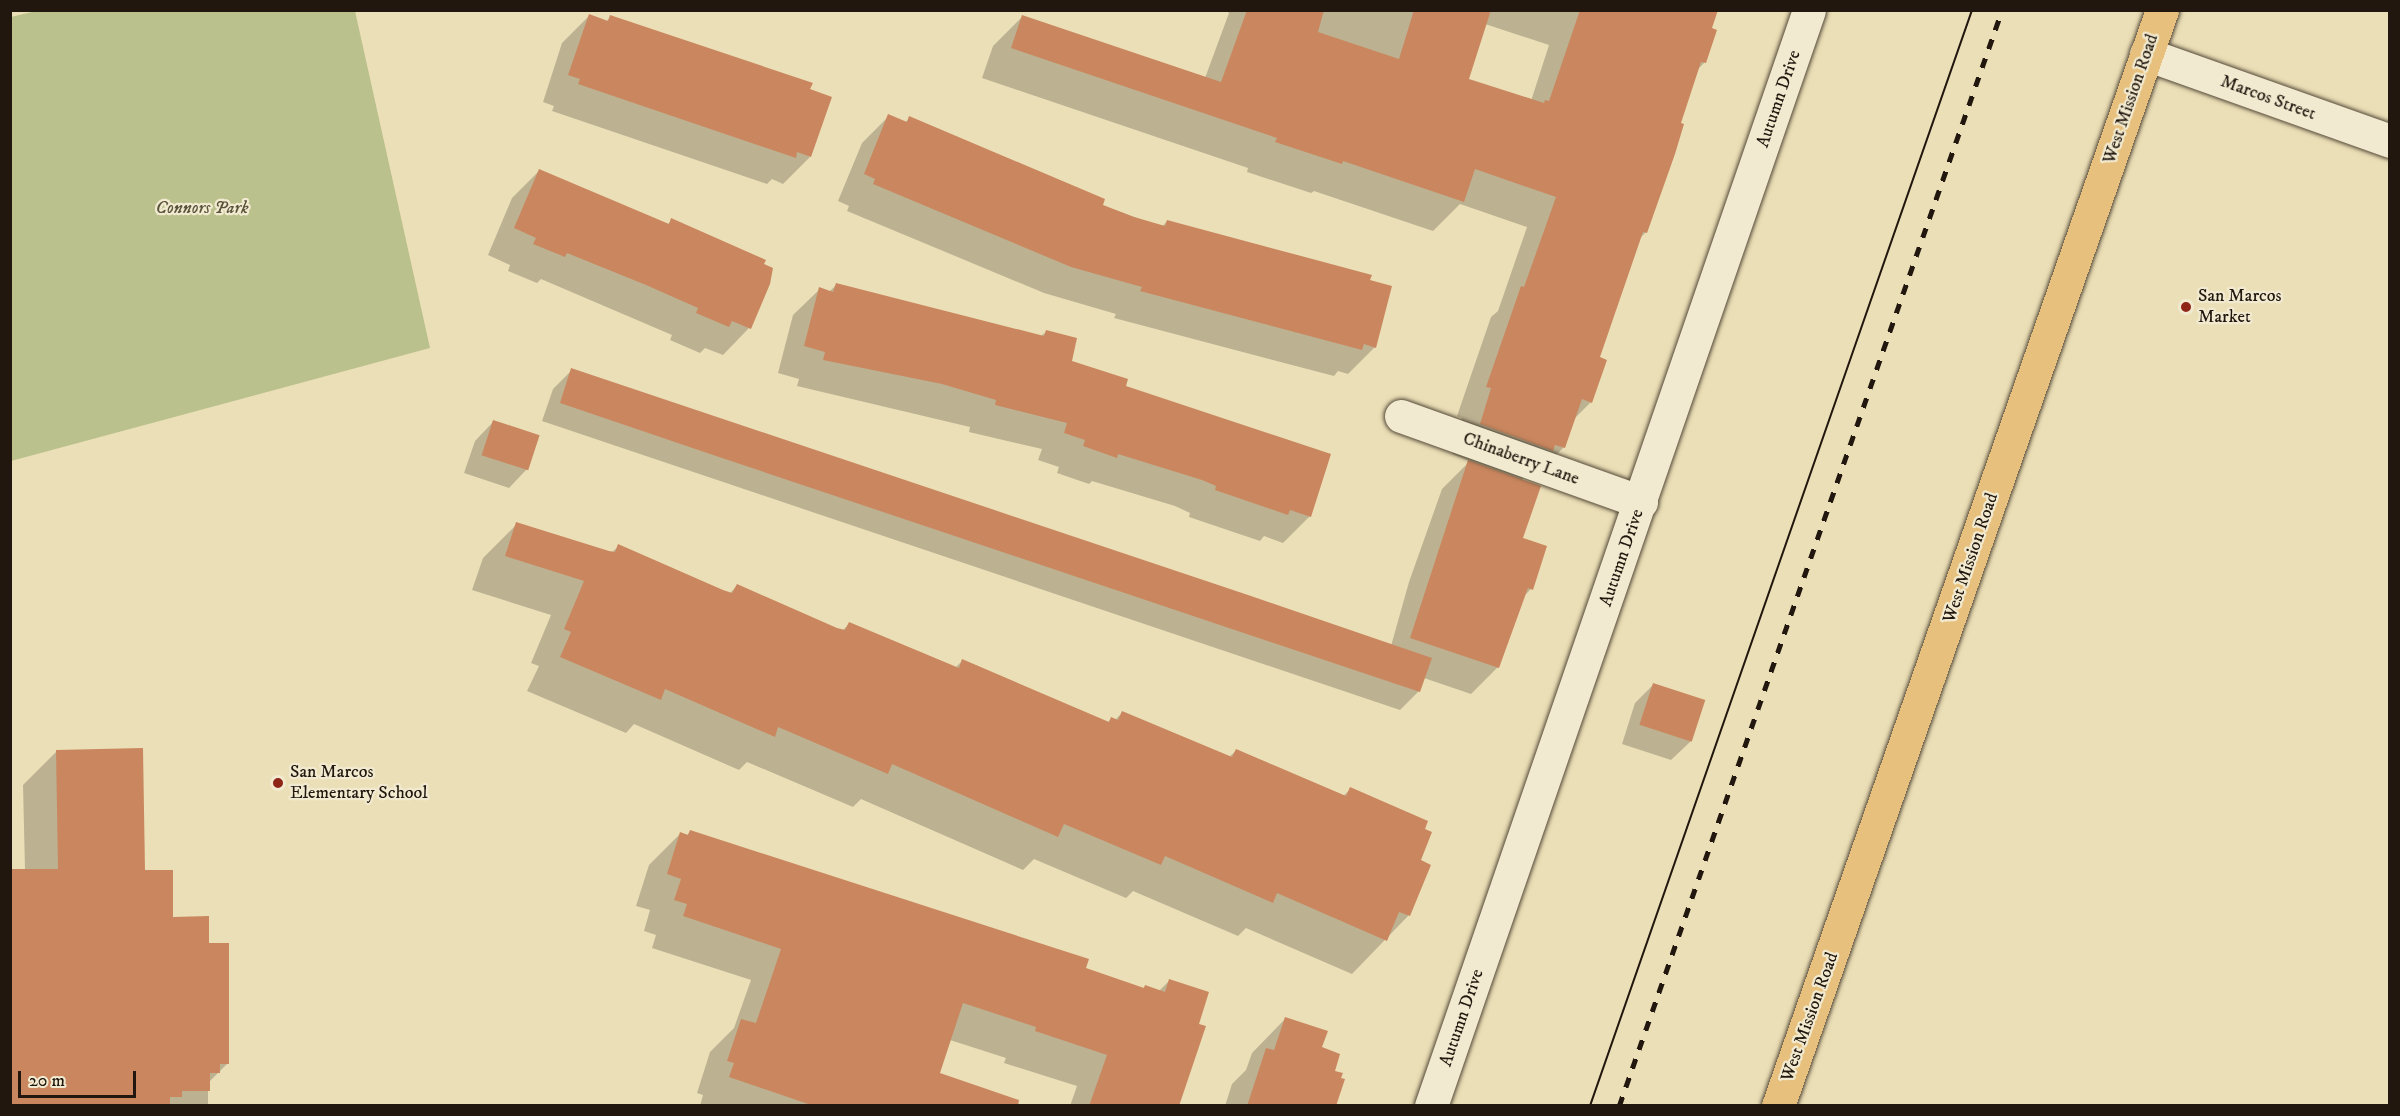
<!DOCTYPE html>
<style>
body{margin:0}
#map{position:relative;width:2400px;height:1116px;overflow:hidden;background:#ebdfb7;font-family:"IM FELL DW Pica",serif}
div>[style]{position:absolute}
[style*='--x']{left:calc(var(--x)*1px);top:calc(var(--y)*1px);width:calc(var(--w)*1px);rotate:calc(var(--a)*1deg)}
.green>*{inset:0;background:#bac18c}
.shadow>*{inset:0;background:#0003}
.building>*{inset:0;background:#ca875f;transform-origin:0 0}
.roads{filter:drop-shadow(0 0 2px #544938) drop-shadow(0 0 2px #544938)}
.minor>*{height:33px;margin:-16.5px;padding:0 16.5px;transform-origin:16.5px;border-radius:16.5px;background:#f2ead0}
.tertiary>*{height:33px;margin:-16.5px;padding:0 16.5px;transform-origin:16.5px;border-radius:16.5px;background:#f2ead0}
.primary>*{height:33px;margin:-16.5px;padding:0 16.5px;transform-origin:16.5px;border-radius:16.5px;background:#e6c07c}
.tram>*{height:1.5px;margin:-0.75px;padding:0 0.75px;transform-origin:0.75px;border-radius:0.75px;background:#21170e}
.rail>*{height:4.5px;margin-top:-2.25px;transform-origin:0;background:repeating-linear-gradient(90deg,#21170e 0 10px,transparent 0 20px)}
.dots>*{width:16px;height:16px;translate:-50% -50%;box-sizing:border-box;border:3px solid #f2ead0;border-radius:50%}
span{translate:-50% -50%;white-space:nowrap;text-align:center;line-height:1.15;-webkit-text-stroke:4.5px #f2ead0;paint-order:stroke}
.street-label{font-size:18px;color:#21170e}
.park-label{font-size:18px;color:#57523a;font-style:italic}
.poi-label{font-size:18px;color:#21170e}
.left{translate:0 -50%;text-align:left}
.frame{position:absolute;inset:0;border:12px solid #21170e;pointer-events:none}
.scale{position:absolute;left:18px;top:1071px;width:118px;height:27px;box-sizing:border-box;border:3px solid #21170e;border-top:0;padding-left:8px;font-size:18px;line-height:21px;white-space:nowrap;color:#21170e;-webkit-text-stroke:4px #f2ead0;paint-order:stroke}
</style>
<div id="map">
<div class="green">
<div style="clip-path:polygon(36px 11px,355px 11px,430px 348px,11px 461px,11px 17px)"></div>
</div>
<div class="shadow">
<div style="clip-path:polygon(evenodd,1226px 10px,1710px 10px,1704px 63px,1697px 70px,1646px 232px,1639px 239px,1598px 358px,1591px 402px,1573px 420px,1564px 447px,1534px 477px,1527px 474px,1521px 481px,1521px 539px,1531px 589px,1522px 598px,1498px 667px,1471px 694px,1424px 678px,1419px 691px,1400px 710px,542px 421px,553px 389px,572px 370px,1391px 646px,1409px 582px,1442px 489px,1470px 461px,1452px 454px,1462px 418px,1457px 416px,1491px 317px,1498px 311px,1527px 227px,1460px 204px,1433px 231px,1314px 191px,1311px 193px,1247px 172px,1248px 168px,982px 78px,993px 46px,1022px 17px,1205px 78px,1229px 13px,1226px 10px,1485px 24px,1549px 45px,1531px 101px,1467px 80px,1485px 24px)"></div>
<div style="clip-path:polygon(589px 16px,606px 22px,611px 16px,810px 157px,783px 184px,772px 179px,767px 184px,552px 111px,554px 106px,543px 102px,562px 43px)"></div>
<div style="clip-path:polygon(889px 116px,905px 123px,909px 118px,1101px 205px,1162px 227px,1167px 221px,1368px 281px,1375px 347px,1348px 374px,1338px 371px,1334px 376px,1114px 318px,1116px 314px,1044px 293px,847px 211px,849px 206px,838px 201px,862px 143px)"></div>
<div style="clip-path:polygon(539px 171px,667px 225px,672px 220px,768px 283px,749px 328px,723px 355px,705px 348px,700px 353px,670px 340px,672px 335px,541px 279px,537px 283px,508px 271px,510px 265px,488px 255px,512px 198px)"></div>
<div style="clip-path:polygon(836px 285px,1041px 336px,1046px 332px,1070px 362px,1124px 387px,1310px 516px,1283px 543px,1264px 536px,1260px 541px,1189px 517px,1190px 513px,1175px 506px,1092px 481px,1089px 484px,1057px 473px,1059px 467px,1038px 460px,1042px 449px,969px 432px,970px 427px,797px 386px,799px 379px,778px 373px,793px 315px,820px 289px,829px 292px)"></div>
<div style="clip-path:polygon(493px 422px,527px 469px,509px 488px,464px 473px,475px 441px)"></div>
<div style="clip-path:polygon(517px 524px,611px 553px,619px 546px,729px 594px,737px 586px,842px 631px,849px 624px,955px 668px,963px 660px,1107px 723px,1111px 719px,1115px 720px,1122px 713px,1229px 757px,1236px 751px,1343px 796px,1351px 789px,1419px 861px,1429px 866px,1408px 916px,1352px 974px,1246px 928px,1238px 936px,1133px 891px,1126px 898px,1034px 859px,1023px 870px,861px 799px,853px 807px,747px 762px,739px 770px,634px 724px,626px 733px,527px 691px,539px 666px,531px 663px,551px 615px,472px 590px,483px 558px)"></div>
<div style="clip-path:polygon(1653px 685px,1703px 701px,1690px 742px,1671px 760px,1622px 744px,1635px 703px)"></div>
<div style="clip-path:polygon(57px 751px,143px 872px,171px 918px,207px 945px,228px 1063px,208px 1083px,208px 1106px,10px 1106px,10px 870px,25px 870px,23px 785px)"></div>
<div style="clip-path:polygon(690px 832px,1143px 989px,1145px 986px,1159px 991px,1170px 980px,1177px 1106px,1070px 1106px,1077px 1086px,1004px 1063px,1006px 1058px,950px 1040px,938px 1074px,989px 1106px,700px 1106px,703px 1095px,697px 1093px,710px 1052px,734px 1028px,751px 980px,652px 948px,656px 935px,644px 931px,650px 910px,636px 906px,649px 865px,680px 834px,686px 836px)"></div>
<div style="clip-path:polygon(1286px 1018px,1320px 1048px,1333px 1072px,1335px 1106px,1225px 1106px,1232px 1084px,1246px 1070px,1252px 1053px)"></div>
</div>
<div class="building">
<div style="clip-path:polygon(1247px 10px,1324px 10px,1318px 32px,1399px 59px,1414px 10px,1491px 10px,1469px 79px,1544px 103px,1545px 100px,1549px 101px,1580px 10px,1718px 10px,1712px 28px,1717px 30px,1706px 63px,1701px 62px,1681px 123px,1684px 124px,1675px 154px,1647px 233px,1643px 232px,1600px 357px,1607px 360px,1592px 403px,1582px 399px,1565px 448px,1555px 445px,1553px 451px,1480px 424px,1491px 388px,1486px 387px,1521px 286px,1524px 287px,1556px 197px,1475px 169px,1464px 202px,1343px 161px,1342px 164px,1275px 142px,1277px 138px,1011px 48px,1022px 15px,1221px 82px)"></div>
<div style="clip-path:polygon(589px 14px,608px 21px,610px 15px,813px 83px,810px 89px,832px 97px,811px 157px,797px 152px,796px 158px,578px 84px,580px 79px,568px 75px)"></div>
<div style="clip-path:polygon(888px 114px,907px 122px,909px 116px,1105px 199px,1103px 205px,1134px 217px,1165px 226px,1167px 220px,1372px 275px,1370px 280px,1392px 286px,1376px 348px,1364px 344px,1362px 350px,1140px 291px,1142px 287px,1071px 267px,873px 184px,875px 179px,864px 174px)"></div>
<div style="clip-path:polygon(539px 169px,669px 224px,671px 218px,766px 260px,764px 264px,773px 268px,770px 284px,751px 329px,732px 321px,729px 327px,696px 313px,698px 308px,646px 285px,567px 253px,565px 257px,533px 244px,536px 238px,514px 228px)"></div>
<div style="clip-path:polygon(836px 283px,1044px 336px,1046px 330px,1077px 338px,1072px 361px,1128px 379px,1126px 386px,1331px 454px,1311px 517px,1290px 510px,1288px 515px,1215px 490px,1216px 486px,1202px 480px,1118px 454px,1117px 458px,1083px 446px,1085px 440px,1064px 433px,1067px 423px,995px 405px,996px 400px,942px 384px,823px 360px,825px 352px,804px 346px,819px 287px,833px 292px)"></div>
<div style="clip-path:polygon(571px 368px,1248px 595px,1432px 658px,1420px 692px,716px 456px,560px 403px)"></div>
<div style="left:493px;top:420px;width:49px;height:37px;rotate:18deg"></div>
<div style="clip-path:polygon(1468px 460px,1541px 486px,1523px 538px,1547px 546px,1533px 590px,1528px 588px,1499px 668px,1410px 638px)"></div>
<div style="clip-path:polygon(516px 522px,609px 551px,615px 552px,618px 544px,723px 590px,732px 593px,737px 584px,837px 628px,845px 630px,849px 622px,959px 668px,962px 659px,1109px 722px,1111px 717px,1118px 720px,1122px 711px,1232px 757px,1236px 749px,1346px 796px,1350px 787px,1428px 821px,1425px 829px,1432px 832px,1421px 860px,1431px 865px,1410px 916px,1399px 912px,1387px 941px,1277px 893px,1273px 903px,1165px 856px,1161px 865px,1064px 824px,1058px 837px,892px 764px,888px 774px,778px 727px,775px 737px,665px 689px,661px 700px,560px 657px,571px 632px,564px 629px,584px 581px,505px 556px)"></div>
<div style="left:1653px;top:683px;width:55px;height:44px;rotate:18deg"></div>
<div style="clip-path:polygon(143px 748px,145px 870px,173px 870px,173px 917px,209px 916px,209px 943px,229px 943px,229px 1064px,220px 1064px,220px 1073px,210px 1073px,210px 1091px,182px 1091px,182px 1097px,170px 1097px,170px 1106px,10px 1106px,10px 872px,12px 869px,58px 869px,56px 750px)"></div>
<div style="clip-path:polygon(690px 830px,1089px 959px,1086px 968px,1144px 988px,1145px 985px,1165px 992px,1169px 979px,1209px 992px,1199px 1024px,1206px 1026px,1179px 1106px,1089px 1106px,1107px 1055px,1035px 1031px,1036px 1027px,963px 1003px,940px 1073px,1019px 1100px,1018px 1106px,814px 1106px,729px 1077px,734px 1063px,727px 1061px,741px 1019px,756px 1023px,781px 949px,683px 916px,687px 904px,674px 900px,681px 879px,667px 874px,680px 832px,688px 835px)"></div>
<div style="clip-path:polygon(1285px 1017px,1328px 1031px,1322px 1047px,1340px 1054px,1335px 1071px,1343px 1073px,1341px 1078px,1345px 1079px,1336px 1106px,1247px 1106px,1266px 1048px,1274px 1050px)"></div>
</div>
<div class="roads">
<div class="minor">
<div style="--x:1401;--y:416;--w:255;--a:19.7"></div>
</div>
<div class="tertiary">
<div style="--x:2146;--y:54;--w:259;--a:19.6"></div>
<div style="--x:1431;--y:1106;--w:1159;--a:-70.97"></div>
</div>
<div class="primary">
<div style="--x:1778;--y:1106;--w:1161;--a:-70.69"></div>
</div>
</div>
<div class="tram">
<div style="--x:1590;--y:1106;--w:1161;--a:-70.78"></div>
</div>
<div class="rail">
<div style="--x:1619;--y:1106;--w:1161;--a:-70.74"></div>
</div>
<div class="dots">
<div style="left:2186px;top:307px;background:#8f2418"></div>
<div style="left:278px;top:783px;background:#8f2418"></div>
</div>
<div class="street-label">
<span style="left:2268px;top:98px;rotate:20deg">Marcos Street</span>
<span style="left:1779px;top:99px;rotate:-71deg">Autumn Drive</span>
<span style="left:2131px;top:99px;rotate:-71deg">West Mission Road</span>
<span style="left:1521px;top:459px;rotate:20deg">Chinaberry Lane</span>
<span style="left:1622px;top:558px;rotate:-71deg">Autumn Drive</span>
<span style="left:1971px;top:558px;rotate:-71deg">West Mission Road</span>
<span style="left:1810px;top:1017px;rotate:-70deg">West Mission Road</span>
<span style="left:1462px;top:1018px;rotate:-71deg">Autumn Drive</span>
</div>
<div class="park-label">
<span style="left:202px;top:208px">Connors Park</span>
</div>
<div class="poi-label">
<span class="left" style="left:2198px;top:307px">San Marcos<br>Market</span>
<span class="left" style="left:290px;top:783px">San Marcos<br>Elementary School</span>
</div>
<div class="frame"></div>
<div class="scale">20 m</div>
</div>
